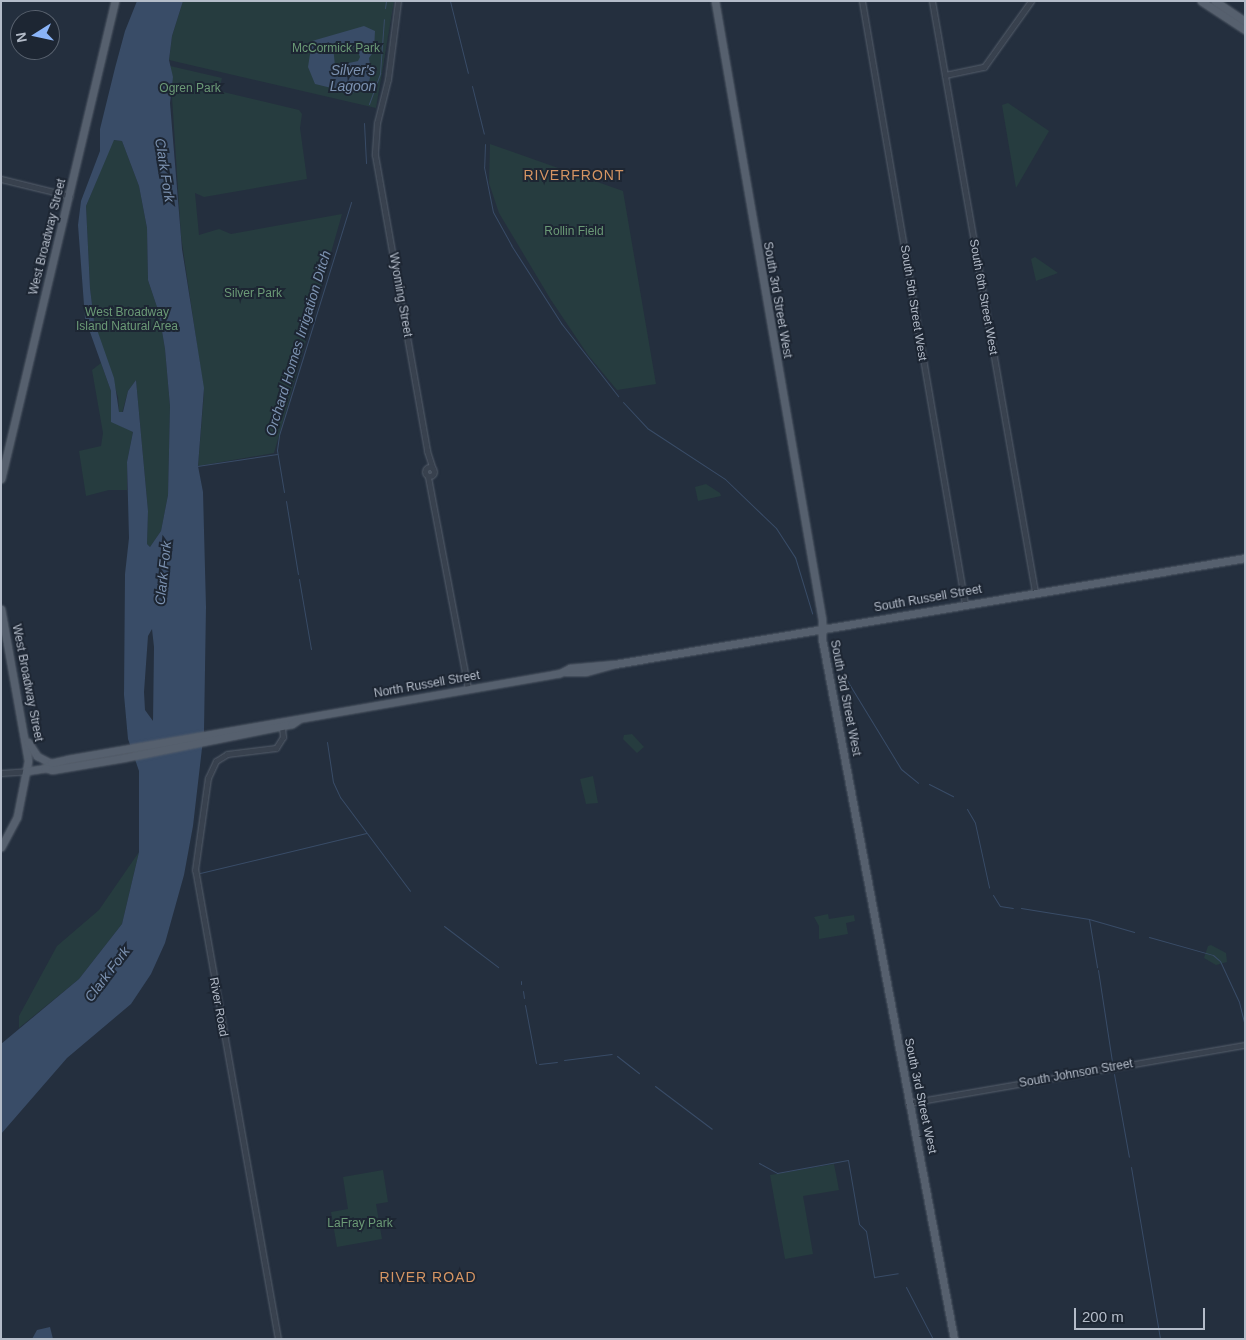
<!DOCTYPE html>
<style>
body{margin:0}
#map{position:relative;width:1246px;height:1340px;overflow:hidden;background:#242f3e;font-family:Arial,sans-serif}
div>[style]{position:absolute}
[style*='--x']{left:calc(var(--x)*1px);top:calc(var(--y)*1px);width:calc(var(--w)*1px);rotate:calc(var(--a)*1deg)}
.green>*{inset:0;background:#263c3f}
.water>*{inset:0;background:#394c67}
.stream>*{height:1px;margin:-0.5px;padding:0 0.5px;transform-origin:0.5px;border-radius:0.5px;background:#394c67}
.roads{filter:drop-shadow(0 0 1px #565f6c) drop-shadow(0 0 1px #565f6c)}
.minor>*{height:5px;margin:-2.5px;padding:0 2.5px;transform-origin:2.5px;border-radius:2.5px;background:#38414e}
.minor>.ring{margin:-2.5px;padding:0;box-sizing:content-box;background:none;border:5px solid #38414e;border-radius:50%}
.major>*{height:7px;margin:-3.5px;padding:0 3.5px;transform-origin:3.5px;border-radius:3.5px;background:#56606e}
span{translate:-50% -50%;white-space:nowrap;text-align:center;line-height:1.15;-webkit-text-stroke:4px #1d2633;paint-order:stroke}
.park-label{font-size:12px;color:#6b9a76}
.street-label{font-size:12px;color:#b4bcc9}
.water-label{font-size:14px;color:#7c92b1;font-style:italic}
.neighbourhood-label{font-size:14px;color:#d59563;letter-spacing:1px}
.frame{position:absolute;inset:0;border:2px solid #b4bcc9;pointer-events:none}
.north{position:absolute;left:10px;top:10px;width:50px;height:50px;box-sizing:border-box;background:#1d2633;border:1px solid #59626f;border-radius:50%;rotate:260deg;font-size:14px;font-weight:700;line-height:20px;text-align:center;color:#b4bcc9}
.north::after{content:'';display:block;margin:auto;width:18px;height:22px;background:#8ab4f8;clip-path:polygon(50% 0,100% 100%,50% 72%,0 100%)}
.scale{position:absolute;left:1074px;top:1308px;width:131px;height:22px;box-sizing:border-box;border:2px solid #b4bcc9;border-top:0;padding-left:6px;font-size:15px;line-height:18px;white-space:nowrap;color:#b4bcc9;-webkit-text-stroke:4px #1d2633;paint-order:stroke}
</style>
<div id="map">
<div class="green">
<div style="clip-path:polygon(183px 1px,394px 1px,376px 108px,169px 60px,172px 36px)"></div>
<div style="clip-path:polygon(170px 66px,222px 78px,219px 91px,299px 110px,302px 114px,300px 128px,307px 179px,204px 197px,195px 193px,199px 235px,219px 229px,231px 234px,342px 214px,274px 453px,198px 466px,204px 393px,181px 236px)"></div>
<div style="clip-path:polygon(1008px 103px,1049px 131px,1016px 188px,1002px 105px)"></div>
<div style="clip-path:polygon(113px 140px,122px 141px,139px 186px,147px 228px,148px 280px,159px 313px,165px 349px,170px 406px,168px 495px,161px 531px,150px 547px,147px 544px,148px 511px,136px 380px,128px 391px,122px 413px,119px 412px,118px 397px,94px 321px,90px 288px,86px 206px)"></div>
<div style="clip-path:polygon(490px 144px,623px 191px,656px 384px,617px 390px,588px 355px,551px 300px,499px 213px,489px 183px)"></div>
<div style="clip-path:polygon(1035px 257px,1058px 273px,1036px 281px,1031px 259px)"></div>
<div style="clip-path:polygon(101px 363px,111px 391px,111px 421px,133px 432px,127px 462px,127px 490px,109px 490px,86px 496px,79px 451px,101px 446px,103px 433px,92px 370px)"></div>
<div style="clip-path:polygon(706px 484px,720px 493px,721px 496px,698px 501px,695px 487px)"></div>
<div style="clip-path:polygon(632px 734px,644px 747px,637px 753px,623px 739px,624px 735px)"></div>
<div style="clip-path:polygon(593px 776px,598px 803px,586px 804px,580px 779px)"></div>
<div style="clip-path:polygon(139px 852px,122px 924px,79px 979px,19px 1028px,19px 1016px,57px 946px,99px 910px)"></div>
<div style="clip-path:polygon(828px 914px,829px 919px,854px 915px,855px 921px,846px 923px,848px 934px,819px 939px,819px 926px,814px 917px)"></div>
<div style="clip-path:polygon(1211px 945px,1226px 953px,1227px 962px,1216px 965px,1204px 958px,1208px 946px)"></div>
<div style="clip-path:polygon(834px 1164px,839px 1190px,803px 1196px,813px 1254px,785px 1259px,770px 1175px)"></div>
<div style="clip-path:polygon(383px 1170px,388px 1202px,376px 1204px,382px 1239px,337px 1247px,331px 1212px,348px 1209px,343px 1177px)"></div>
</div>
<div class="water">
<div style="clip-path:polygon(evenodd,137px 1px,183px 1px,172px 36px,169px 60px,173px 77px,170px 103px,182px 249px,204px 388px,198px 466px,203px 492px,206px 607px,204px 731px,193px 826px,184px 875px,165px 943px,151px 974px,131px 1004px,67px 1058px,1px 1134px,1px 1044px,79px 979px,122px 924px,139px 852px,139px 771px,128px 739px,124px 695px,125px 574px,129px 538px,127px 462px,133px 432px,111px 422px,111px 391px,85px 318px,78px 225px,81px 201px,100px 151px,100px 129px,115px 68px,125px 31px,137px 1px,114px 140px,122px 141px,139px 186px,147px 228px,148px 280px,159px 313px,165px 349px,170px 406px,168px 495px,161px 531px,150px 547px,147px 544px,148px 511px,136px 380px,128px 391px,123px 412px,119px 412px,114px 378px,94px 321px,90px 288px,86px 206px,114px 140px,137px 1px,152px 629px,154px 647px,153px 721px,145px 710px,144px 692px,148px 636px,152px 629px)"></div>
<div style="clip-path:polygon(evenodd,364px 26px,375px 31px,374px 51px,369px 58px,371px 72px,368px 88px,352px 93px,315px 84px,308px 67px,312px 41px,364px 26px,336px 41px,357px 48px,360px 57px,358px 61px,335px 66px,333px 46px,336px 41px)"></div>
<div style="clip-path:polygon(50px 1327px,53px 1339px,32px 1339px,37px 1330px)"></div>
</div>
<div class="stream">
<div style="--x:450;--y:1;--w:74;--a:76"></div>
<div style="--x:385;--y:8;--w:7;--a:-82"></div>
<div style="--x:472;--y:86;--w:49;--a:76"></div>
<div style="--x:369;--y:104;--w:33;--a:-70"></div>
<div style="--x:380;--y:73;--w:54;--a:-85.8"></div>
<div style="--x:364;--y:123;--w:40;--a:87.1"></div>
<div style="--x:485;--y:144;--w:23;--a:92"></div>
<div style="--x:484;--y:167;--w:46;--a:78.7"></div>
<div style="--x:493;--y:212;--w:38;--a:61"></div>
<div style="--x:511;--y:245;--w:93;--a:57.3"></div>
<div style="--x:561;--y:323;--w:93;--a:52"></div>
<div style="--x:623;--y:402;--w:35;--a:47"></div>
<div style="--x:647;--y:428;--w:93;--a:33.2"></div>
<div style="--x:725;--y:479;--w:71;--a:43.9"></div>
<div style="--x:776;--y:528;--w:35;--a:57"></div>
<div style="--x:795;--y:557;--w:59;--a:73.1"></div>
<div style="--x:197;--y:466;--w:81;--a:-8.5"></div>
<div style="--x:284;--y:492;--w:43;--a:-99.5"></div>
<div style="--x:277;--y:450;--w:15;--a:-82"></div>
<div style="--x:279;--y:435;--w:244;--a:-72.8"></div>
<div style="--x:286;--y:501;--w:74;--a:80.7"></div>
<div style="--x:299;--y:579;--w:71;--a:80.3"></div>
<div style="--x:840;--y:669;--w:117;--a:58.6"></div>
<div style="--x:901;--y:769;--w:22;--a:39"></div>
<div style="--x:327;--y:742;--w:40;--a:81.5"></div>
<div style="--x:333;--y:782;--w:17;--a:65"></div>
<div style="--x:340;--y:797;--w:117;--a:53.3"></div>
<div style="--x:929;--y:784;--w:27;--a:27"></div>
<div style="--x:967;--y:809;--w:16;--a:60"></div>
<div style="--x:975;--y:823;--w:66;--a:77.7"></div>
<div style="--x:200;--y:873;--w:171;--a:-13.5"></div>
<div style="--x:993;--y:895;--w:13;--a:58"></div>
<div style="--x:1000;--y:906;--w:13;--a:9"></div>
<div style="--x:1021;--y:908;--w:69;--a:9.2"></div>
<div style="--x:1089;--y:919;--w:47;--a:16.1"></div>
<div style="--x:1089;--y:919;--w:49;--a:80.5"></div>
<div style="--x:444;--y:926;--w:68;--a:37.2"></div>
<div style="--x:1149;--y:937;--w:66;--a:15.7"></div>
<div style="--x:1213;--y:955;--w:9;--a:41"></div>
<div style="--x:1220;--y:961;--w:45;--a:65.1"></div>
<div style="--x:1239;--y:1002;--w:25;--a:76"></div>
<div style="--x:1098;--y:970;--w:92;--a:81.3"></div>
<div style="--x:521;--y:981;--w:3;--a:90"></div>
<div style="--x:523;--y:991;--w:7;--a:82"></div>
<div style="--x:525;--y:1005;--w:59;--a:79.3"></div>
<div style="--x:617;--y:1056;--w:28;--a:38"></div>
<div style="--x:564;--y:1060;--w:48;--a:-7.1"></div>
<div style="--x:539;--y:1064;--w:18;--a:-6"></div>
<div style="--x:1114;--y:1074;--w:84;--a:79.8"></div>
<div style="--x:655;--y:1086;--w:71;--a:37"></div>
<div style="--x:759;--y:1163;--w:21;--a:29"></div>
<div style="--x:777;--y:1173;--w:72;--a:-10.4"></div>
<div style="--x:848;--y:1160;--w:65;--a:80.2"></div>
<div style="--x:859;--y:1224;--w:10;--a:45"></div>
<div style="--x:866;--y:1231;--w:47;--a:80.1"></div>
<div style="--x:874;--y:1277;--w:24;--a:-9"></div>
<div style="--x:1131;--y:1167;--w:174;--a:80.4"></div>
<div style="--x:906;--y:1287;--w:59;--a:62.6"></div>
</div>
<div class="roads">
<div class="minor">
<div style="--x:398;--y:1;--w:79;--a:97.3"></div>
<div style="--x:388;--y:79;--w:45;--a:104"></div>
<div style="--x:377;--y:123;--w:32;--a:94"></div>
<div style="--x:375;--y:155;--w:301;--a:80"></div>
<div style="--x:427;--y:451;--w:19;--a:72"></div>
<div style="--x:862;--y:1;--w:612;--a:80.31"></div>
<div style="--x:932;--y:1;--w:600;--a:80.11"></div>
<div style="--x:945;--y:75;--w:40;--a:-12"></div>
<div style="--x:984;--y:67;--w:81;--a:-54.5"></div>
<div style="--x:1;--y:179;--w:71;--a:13.8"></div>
<div class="ring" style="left:425.5px;top:467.5px;width:4px;height:4px"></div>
<div style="--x:428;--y:477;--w:216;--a:79.3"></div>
<div style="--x:1;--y:773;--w:26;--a:-4"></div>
<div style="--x:908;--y:1103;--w:342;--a:-9.8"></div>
<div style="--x:278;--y:1339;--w:476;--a:-100"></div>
<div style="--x:195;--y:870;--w:93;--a:-82"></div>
<div style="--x:208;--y:778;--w:19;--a:-65"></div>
<div style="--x:216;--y:761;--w:13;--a:-32"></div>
<div style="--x:227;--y:754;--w:49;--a:-7"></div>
<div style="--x:276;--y:748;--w:13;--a:-58"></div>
<div style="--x:283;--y:737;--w:10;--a:-96"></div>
</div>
<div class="major">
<div style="--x:715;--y:1;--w:627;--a:80.18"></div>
<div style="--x:822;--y:619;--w:20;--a:90"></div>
<div style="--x:822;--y:639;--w:712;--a:79.32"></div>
<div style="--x:1201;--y:1;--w:53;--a:33.4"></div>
<div style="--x:1215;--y:1;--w:36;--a:34"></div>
<div style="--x:1;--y:479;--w:491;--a:-76.6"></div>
<div style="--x:1;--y:609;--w:154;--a:79.9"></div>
<div style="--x:28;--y:761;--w:57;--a:101.1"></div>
<div style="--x:17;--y:817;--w:34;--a:118"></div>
<div style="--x:565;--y:672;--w:20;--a:0"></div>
<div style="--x:585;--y:672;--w:31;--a:-15"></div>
<div style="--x:28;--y:742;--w:17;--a:57"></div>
<div style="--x:37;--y:756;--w:16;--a:27"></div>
<div style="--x:45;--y:768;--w:8;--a:-40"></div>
<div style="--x:51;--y:763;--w:17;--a:-13"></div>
<div style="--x:68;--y:759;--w:499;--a:-9.9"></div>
<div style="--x:560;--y:673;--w:11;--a:-27"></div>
<div style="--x:570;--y:668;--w:45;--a:-5.1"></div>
<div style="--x:615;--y:664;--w:639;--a:-9.55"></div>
<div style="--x:27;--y:771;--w:18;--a:-9"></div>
<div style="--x:45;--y:768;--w:7;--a:16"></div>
<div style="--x:52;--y:770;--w:72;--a:-9.6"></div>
<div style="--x:123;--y:758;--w:172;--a:-11.4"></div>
<div style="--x:292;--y:724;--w:7;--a:-34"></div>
</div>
</div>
<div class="park-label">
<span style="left:336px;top:49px">McCormick Park</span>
<span style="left:190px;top:89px">Ogren Park</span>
<span style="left:574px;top:232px">Rollin Field</span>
<span style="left:253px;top:294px">Silver Park</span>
<span style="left:127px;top:320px">West Broadway<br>Island Natural Area</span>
<span style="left:360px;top:1224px">LaFray Park</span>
</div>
<div class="street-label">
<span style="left:48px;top:237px;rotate:-76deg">West Broadway Street</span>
<span style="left:400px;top:295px;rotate:80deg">Wyoming Street</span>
<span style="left:983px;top:297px;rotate:80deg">South 6th Street West</span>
<span style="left:777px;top:300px;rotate:80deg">South 3rd Street West</span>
<span style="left:913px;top:303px;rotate:81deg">South 5th Street West</span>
<span style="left:928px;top:599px;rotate:-10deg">South Russell Street</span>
<span style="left:27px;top:683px;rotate:79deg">West Broadway Street</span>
<span style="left:427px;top:685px;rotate:-10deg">North Russell Street</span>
<span style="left:845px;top:698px;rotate:79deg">South 3rd Street West</span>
<span style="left:218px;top:1007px;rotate:80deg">River Road</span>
<span style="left:1076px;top:1074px;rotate:-10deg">South Johnson Street</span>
<span style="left:920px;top:1096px;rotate:78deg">South 3rd Street West</span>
</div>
<div class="water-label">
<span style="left:353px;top:78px">Silver's<br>Lagoon</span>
<span style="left:165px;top:170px;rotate:81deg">Clark Fork</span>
<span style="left:298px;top:343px;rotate:-73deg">Orchard Homes Irrigation Ditch</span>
<span style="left:163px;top:573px;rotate:-84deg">Clark Fork</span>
<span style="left:107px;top:974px;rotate:-53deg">Clark Fork</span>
</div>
<div class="neighbourhood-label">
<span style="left:574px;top:175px">RIVERFRONT</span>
<span style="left:428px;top:1277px">RIVER ROAD</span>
</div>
<div class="frame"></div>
<div class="north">N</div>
<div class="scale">200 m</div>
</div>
